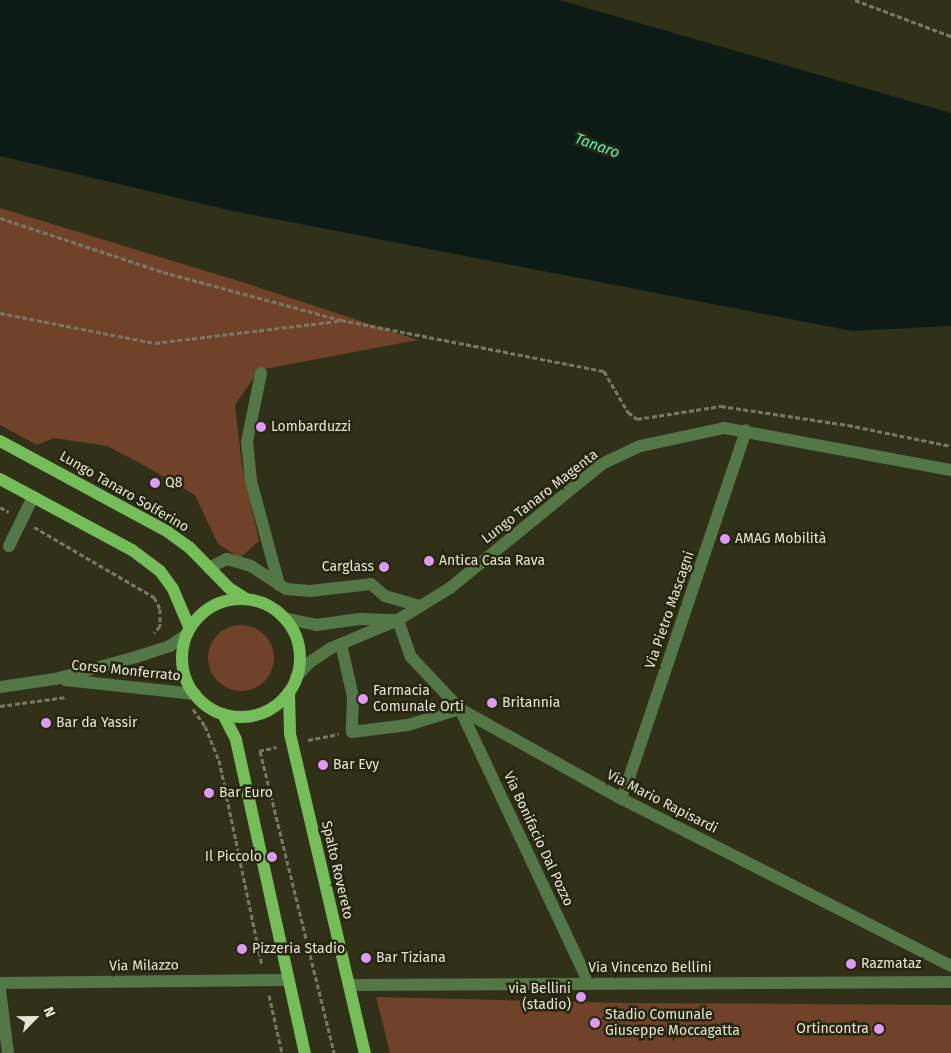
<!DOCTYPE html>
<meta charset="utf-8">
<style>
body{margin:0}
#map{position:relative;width:951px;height:1053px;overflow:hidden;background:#313119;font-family:"Fira Sans",sans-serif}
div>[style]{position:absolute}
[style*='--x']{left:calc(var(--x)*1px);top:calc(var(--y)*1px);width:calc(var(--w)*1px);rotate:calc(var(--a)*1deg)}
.green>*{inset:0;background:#70422a}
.round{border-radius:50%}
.water>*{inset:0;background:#0c1b16}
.path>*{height:3px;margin-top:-1.5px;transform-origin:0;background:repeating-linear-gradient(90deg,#787864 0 5px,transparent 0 7.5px)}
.minor>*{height:12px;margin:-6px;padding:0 6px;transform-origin:6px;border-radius:6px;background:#547747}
.major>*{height:12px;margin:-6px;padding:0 6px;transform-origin:6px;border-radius:6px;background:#74bd58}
.major>.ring{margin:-6px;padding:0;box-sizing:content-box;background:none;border:12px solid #74bd58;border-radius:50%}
.dots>*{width:14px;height:14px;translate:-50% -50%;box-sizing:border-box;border:2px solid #27270f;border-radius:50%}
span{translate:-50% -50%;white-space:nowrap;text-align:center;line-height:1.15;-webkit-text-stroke:5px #27270f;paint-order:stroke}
.poi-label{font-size:14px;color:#e5e5d6}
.left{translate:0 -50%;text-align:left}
.right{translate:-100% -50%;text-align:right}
.street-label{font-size:14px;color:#e5e5d6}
.water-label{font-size:15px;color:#53f3c0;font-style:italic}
.north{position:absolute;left:10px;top:993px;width:50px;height:50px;-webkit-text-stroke:4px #27270f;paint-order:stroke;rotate:67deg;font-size:14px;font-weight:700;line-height:20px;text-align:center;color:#e5e5d6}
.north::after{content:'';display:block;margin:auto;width:18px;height:22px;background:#e5e5d6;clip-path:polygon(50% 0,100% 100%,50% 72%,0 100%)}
</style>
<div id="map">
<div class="green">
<div style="clip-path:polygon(0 208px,245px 283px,418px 340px,259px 370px,235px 405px,242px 465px,259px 541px,240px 558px,218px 544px,195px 495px,138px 462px,107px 446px,54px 438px,37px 445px,0 425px)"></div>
<div class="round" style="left:208px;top:625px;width:66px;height:66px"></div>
<div style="clip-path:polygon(376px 997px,625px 1003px,951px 1005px,951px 1053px,390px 1053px)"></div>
</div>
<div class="water">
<div style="clip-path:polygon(0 0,559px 0,951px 113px,951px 326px,852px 331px,233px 211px,0 156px)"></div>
</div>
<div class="path">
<div style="--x:855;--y:0;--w:103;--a:20.6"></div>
<div style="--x:0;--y:218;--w:172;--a:18.3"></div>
<div style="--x:163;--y:272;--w:184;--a:15.1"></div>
<div style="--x:341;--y:320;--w:268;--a:11"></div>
<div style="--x:604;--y:371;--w:48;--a:59.7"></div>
<div style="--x:628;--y:412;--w:11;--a:38"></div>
<div style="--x:637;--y:419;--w:85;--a:-8.8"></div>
<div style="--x:721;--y:406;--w:128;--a:8.5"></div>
<div style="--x:848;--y:425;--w:105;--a:11.5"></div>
<div style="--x:0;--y:313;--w:158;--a:11"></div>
<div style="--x:155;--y:343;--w:184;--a:-6.9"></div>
<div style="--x:0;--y:507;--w:10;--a:29"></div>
<div style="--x:34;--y:527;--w:139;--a:30.3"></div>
<div style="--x:154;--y:597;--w:13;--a:63"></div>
<div style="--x:160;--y:609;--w:17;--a:90"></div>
<div style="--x:160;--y:626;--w:9;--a:131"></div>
<div style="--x:0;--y:706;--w:67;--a:-7.8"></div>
<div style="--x:193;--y:709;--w:21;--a:55"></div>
<div style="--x:205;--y:726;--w:37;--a:68"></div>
<div style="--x:219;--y:760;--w:209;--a:78.2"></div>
<div style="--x:308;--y:740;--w:31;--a:-11"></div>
<div style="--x:259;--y:751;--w:18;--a:-13"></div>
<div style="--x:260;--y:751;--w:311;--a:76.2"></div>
<div style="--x:269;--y:995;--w:59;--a:77.4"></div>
</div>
<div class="minor">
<div style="--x:261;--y:373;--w:70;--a:101.5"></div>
<div style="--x:247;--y:442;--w:39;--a:84"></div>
<div style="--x:251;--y:481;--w:108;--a:74.9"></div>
<div style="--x:951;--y:470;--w:231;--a:-169.5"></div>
<div style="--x:724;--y:428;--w:86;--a:167.9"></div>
<div style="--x:640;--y:446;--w:42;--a:154.7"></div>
<div style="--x:602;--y:464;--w:196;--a:140.8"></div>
<div style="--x:450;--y:588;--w:61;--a:148.4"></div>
<div style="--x:398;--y:620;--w:39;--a:71"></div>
<div style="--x:411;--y:657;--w:71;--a:46.7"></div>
<div style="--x:460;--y:709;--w:185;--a:29.1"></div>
<div style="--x:622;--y:799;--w:369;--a:26.9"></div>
<div style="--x:9;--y:546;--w:55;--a:-63.9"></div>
<div style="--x:209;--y:568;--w:20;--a:-27"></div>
<div style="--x:227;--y:559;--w:25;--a:16"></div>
<div style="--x:251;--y:566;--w:42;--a:33.3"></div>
<div style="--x:286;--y:589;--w:24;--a:5"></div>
<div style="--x:310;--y:591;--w:61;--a:-6.5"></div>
<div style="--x:371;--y:584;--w:18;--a:41"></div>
<div style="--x:385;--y:596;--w:36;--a:16"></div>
<div style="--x:284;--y:618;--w:33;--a:12"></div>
<div style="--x:316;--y:625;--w:44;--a:-7.8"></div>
<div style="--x:360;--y:619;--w:38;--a:2"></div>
<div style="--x:398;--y:620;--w:73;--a:157.3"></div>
<div style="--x:331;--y:648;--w:27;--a:146"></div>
<div style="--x:309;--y:663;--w:19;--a:133"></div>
<div style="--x:341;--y:644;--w:54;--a:77.2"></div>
<div style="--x:353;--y:697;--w:35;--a:92"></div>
<div style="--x:352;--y:732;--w:56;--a:-7.1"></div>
<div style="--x:408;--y:725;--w:54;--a:-17.1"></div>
<div style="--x:65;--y:680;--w:131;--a:6.1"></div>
<div style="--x:0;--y:687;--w:56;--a:-8.3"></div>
<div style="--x:55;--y:679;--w:84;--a:-15.2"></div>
<div style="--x:136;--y:657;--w:36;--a:-18"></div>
<div style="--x:170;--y:646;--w:21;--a:-35"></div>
<div style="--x:460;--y:709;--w:303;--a:64.8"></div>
<div style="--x:622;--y:799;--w:389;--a:-71.4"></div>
<div style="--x:0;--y:983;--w:288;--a:-0.6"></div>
<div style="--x:349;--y:985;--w:602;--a:-0.29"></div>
<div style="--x:0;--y:990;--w:64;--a:82.8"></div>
</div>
<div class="major">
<div style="--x:0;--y:441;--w:191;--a:28.4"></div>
<div style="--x:168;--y:532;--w:27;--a:36"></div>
<div style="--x:190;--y:548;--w:56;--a:45.7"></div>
<div style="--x:229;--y:588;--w:20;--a:33"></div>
<div style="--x:0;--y:479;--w:150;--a:28.3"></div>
<div style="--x:132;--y:550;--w:35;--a:37"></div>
<div style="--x:160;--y:571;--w:22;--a:54"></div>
<div style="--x:173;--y:589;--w:43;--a:67"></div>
<div class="ring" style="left:182px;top:599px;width:106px;height:106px"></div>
<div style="--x:289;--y:692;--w:42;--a:88.6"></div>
<div style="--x:290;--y:734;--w:328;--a:76.8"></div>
<div style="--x:223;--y:714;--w:29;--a:63"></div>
<div style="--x:236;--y:740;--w:321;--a:77.6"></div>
</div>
<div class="dots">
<div style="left:261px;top:427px;background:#dd99f3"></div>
<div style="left:155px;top:483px;background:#dd99f3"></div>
<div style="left:725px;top:539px;background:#dd99f3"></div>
<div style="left:429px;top:561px;background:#dd99f3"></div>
<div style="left:384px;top:567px;background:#dd99f3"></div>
<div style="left:363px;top:699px;background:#dd99f3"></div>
<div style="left:492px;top:703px;background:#dd99f3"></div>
<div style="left:46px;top:723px;background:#dd99f3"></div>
<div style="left:323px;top:765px;background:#dd99f3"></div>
<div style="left:209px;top:793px;background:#dd99f3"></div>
<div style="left:272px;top:857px;background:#dd99f3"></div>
<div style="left:242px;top:949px;background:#dd99f3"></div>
<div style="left:366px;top:958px;background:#dd99f3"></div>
<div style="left:851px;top:964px;background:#dd99f3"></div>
<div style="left:581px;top:997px;background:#dd99f3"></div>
<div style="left:595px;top:1023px;background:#dd99f3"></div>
<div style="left:879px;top:1029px;background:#dd99f3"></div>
</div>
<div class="poi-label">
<span class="left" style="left:271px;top:427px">Lombarduzzi</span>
<span class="left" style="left:165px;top:483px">Q8</span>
<span class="left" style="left:735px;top:539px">AMAG Mobilità</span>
<span class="left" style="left:439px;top:561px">Antica Casa Rava</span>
<span class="right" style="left:374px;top:567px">Carglass</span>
<span class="left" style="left:373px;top:699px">Farmacia<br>Comunale Orti</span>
<span class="left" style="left:502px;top:703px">Britannia</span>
<span class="left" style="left:56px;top:723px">Bar da Yassir</span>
<span class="left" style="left:333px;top:765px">Bar Evy</span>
<span class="left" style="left:219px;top:793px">Bar Euro</span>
<span class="right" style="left:262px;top:857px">Il Piccolo</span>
<span class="left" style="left:252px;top:949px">Pizzeria Stadio</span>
<span class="left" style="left:376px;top:958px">Bar Tiziana</span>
<span class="left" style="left:861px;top:964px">Razmataz</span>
<span class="right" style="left:571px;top:997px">via Bellini<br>(stadio)</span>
<span class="left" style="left:605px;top:1023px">Stadio Comunale<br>Giuseppe Moccagatta</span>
<span class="right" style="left:869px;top:1029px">Ortincontra</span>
</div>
<div class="street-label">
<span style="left:124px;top:492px;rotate:30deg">Lungo Tanaro Solferino</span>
<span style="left:540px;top:497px;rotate:-38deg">Lungo Tanaro Magenta</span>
<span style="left:670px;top:610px;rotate:-71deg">Via Pietro Mascagni</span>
<span style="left:126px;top:671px;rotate:6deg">Corso Monferrato</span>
<span style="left:662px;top:802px;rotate:27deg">Via Mario Rapisardi</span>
<span style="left:538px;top:839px;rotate:65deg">Via Bonifacio Dal Pozzo</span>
<span style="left:337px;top:870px;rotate:77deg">Spalto Rovereto</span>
<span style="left:144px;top:966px;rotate:-1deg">Via Milazzo</span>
<span style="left:650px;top:968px">Via Vincenzo Bellini</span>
</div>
<div class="water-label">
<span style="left:597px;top:146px;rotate:20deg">Tanaro</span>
</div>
<div class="north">N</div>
</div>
